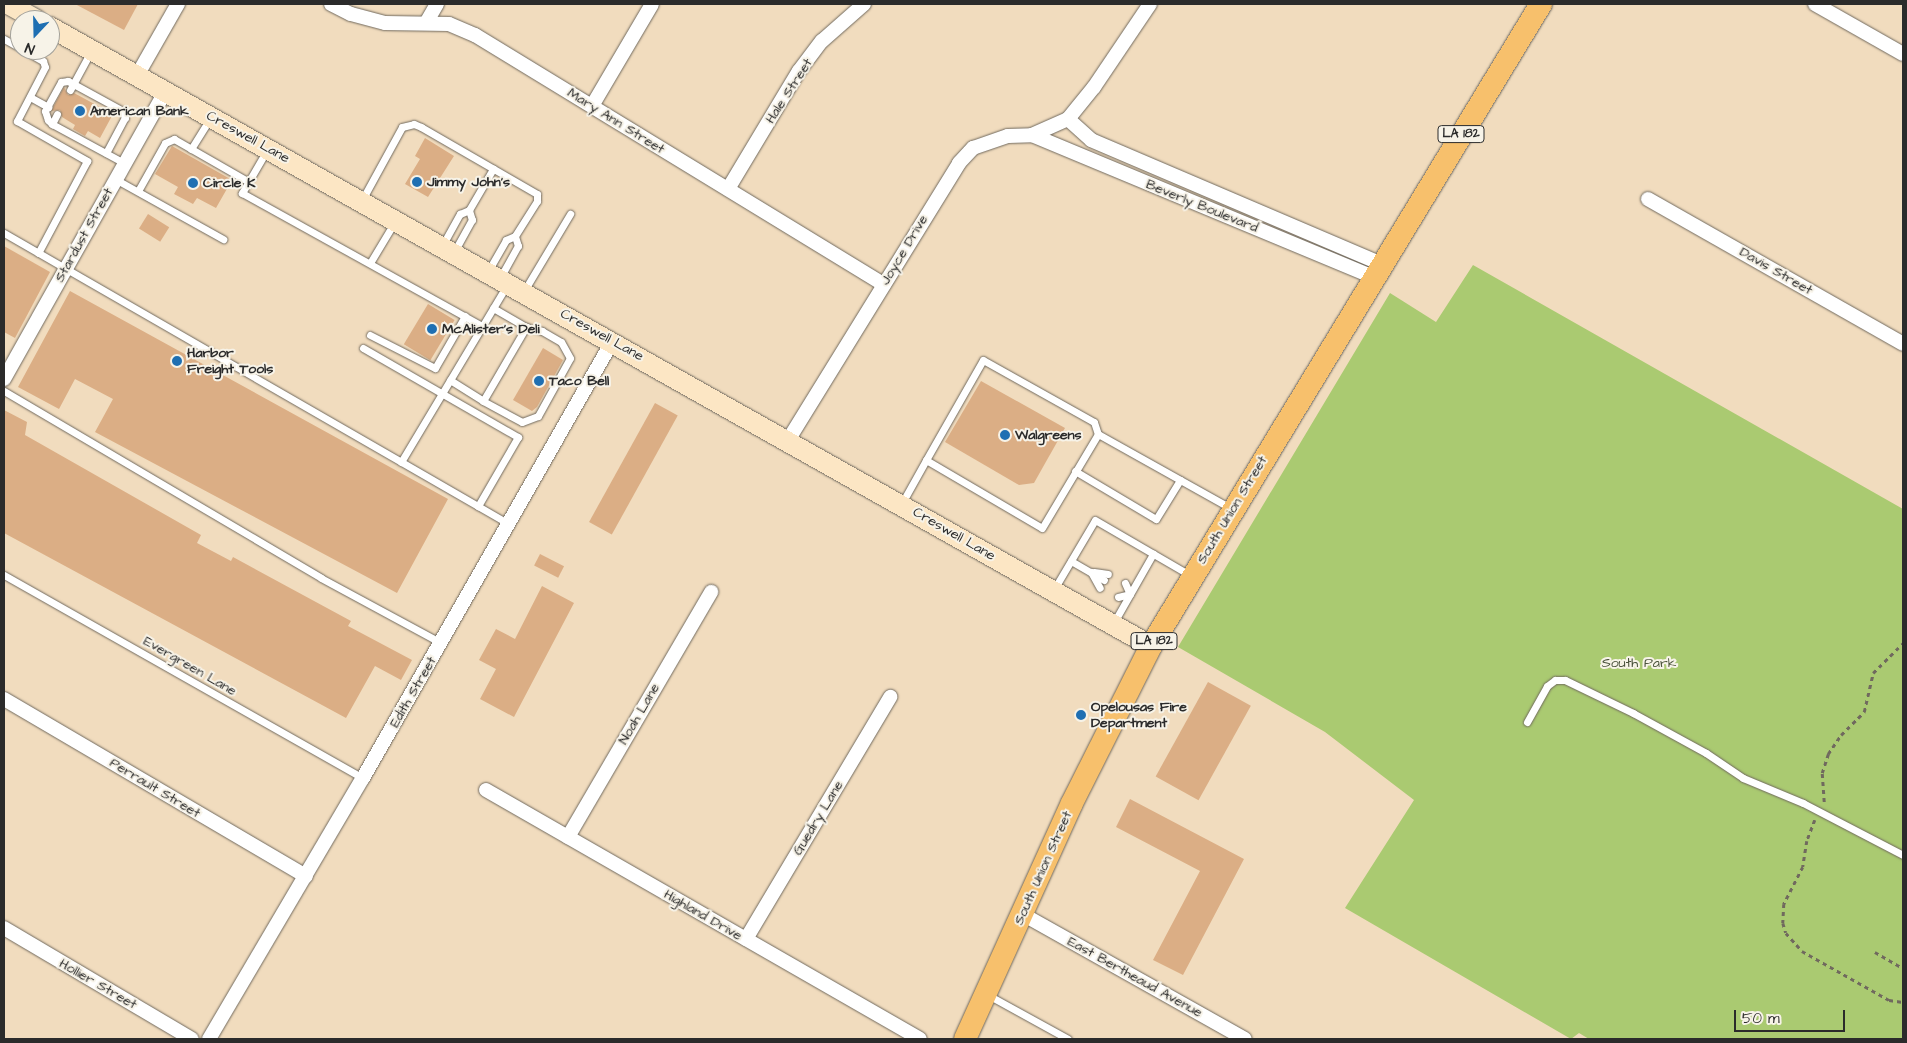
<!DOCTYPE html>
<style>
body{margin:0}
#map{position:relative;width:1907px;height:1043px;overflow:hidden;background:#f1dcbe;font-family:"Architects Daughter",sans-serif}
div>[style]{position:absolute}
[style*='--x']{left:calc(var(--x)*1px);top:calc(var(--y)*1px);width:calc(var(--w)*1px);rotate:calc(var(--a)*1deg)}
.green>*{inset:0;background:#aaca71}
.building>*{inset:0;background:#dbae85;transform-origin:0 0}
.path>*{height:2.5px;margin-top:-1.25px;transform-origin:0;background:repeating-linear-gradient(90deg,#70695e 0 4px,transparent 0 8px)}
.roads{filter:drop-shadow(0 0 1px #70695e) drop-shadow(0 0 1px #70695e)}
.service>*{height:7px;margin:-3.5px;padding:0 3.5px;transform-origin:3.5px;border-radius:3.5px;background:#fff}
.minor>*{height:14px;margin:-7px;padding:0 7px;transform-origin:7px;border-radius:7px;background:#fff}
.secondary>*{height:20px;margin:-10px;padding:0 10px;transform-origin:10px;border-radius:10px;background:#fce6c4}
.primary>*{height:22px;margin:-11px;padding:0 11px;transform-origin:11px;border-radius:11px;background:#f7c06c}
.dots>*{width:14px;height:14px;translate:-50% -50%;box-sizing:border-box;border:2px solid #f7f3e8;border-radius:50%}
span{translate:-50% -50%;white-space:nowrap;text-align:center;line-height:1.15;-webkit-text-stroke:4px #f7f3e8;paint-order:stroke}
.shield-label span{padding:1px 4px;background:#f7f3e8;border:1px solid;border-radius:4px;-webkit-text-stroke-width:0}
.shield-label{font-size:12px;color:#2b2b2b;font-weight:700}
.street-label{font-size:14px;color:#2b2b2b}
.poi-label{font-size:14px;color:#2b2b2b;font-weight:700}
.left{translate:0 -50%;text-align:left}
.park-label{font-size:14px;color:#4b533c}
.frame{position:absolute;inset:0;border:5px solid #2b2b2b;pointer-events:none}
.north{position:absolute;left:10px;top:10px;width:50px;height:50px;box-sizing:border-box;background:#f7f3e8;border:1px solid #a5a39c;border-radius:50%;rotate:201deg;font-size:14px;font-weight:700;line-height:20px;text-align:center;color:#2b2b2b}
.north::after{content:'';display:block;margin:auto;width:18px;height:22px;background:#1f6fb2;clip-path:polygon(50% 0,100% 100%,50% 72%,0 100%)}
.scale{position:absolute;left:1734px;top:1010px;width:111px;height:22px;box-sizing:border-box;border:2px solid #2b2b2b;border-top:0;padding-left:6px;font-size:15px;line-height:18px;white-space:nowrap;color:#2b2b2b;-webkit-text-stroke:4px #f7f3e8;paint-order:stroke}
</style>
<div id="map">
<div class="green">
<div style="clip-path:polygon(1473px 265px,1903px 509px,1903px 1039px,1589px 1039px,1579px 1033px,1571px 1039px,1345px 908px,1414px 800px,1325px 732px,1178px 647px,1390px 293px,1436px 322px)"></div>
</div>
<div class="building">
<div style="clip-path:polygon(75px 4px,138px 4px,124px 30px)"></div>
<div style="clip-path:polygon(64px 87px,68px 95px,74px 93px,113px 114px,100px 138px,88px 131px,85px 136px,73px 129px,75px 125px,62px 117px,60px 110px,51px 111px)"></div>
<div style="clip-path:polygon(425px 138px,454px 156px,428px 197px,405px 184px,420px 159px,415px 156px)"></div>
<div style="clip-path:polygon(172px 146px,232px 180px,216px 208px,197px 198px,193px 204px,174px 194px,178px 187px,155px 174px)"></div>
<div style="left:148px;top:214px;width:25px;height:17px;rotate:32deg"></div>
<div style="clip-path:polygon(4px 246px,50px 272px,15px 338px,4px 332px)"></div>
<div style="clip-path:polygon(70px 291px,448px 499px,397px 593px,95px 432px,113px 399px,75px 379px,59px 409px,18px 387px)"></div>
<div style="left:428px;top:304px;width:31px;height:47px;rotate:31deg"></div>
<div style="clip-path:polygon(543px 348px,563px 360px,537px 407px,532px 411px,513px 400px)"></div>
<div style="clip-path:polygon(981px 381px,1065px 428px,1034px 483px,1019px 485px,945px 442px)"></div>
<div style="left:655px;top:403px;width:26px;height:136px;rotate:29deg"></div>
<div style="clip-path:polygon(4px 410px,27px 422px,25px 435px,201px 535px,197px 543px,231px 561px,233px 557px,351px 621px,348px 626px,412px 660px,401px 680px,375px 666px,346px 718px,4px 533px)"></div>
<div style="left:540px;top:554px;width:27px;height:13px;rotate:27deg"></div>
<div style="clip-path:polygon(542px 586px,574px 603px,514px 717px,480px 699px,496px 669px,479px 660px,496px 629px,515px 639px)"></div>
<div style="left:1208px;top:682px;width:49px;height:108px;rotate:29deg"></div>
<div style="clip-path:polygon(1130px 799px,1244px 859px,1183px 975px,1153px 960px,1200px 871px,1116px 827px)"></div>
</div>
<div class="path">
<div style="--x:1824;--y:802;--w:29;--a:-94"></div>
<div style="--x:1822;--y:773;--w:20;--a:-72"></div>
<div style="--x:1828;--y:754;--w:23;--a:-56"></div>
<div style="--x:1841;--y:735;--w:33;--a:-45"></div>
<div style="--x:1864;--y:712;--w:40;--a:-77"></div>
<div style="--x:1873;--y:673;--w:42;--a:-45"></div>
<div style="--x:1815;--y:820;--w:22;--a:111"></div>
<div style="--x:1807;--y:841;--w:26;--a:99"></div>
<div style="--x:1803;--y:867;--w:42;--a:117.2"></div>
<div style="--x:1784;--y:904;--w:19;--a:93"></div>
<div style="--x:1783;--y:923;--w:10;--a:73"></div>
<div style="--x:1786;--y:933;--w:24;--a:48"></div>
<div style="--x:1802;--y:951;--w:100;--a:29.4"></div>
<div style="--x:1889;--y:1000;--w:14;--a:8"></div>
<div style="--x:1875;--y:952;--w:32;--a:30"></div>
</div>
<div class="roads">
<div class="service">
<div style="--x:4;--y:39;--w:18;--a:29"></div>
<div style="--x:23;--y:50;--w:23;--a:29"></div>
<div style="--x:43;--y:61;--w:6;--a:72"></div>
<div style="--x:45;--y:67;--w:61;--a:117.4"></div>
<div style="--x:17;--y:121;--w:81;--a:29.7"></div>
<div style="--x:87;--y:161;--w:104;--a:118"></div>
<div style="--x:70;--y:90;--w:42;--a:-61.6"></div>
<div style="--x:30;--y:97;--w:21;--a:29"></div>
<div style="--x:52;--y:124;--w:11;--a:-63"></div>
<div style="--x:191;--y:149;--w:34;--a:-58"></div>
<div style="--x:267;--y:150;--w:50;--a:120.2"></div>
<div style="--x:242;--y:193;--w:274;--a:29"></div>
<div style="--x:106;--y:153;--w:40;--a:-62"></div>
<div style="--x:125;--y:118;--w:7;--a:-106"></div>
<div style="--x:123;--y:111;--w:63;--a:-151.4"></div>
<div style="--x:68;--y:81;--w:7;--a:172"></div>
<div style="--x:61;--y:82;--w:33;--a:119"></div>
<div style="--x:45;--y:111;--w:9;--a:72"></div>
<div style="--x:48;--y:120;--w:6;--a:45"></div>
<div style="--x:52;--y:124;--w:82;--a:28.4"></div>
<div style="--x:115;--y:179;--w:124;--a:29.1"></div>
<div style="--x:138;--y:191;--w:55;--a:-60.6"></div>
<div style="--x:165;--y:143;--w:10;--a:-24"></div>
<div style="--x:174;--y:139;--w:86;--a:29.8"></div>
<div style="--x:362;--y:200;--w:83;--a:-61.3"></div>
<div style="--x:402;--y:127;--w:12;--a:-14"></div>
<div style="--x:414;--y:124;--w:8;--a:23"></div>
<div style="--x:421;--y:127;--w:134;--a:30"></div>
<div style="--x:537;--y:194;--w:7;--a:90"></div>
<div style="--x:537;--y:201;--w:41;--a:122.2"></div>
<div style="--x:515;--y:236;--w:10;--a:156"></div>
<div style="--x:506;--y:240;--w:36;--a:120"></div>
<div style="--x:4;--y:233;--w:583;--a:29.95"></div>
<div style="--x:442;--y:246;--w:37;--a:-61"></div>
<div style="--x:460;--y:214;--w:10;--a:-24"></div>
<div style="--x:469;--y:210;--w:48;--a:-59.7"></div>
<div style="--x:454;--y:252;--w:37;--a:-61"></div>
<div style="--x:472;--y:220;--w:10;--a:-107"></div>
<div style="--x:370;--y:263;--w:47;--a:-59"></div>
<div style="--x:500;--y:278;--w:37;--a:-61"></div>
<div style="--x:518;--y:246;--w:10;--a:-107"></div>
<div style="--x:524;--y:291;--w:90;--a:-59.1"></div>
<div style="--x:370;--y:335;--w:73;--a:26.9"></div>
<div style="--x:435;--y:368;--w:60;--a:-60"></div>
<div style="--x:363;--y:348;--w:179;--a:29.9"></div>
<div style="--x:518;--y:437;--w:80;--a:120.1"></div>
<div style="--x:450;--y:380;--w:39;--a:32"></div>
<div style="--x:483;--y:401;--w:86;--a:-59.8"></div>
<div style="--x:526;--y:327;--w:38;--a:-150"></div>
<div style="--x:4;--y:391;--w:368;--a:30.5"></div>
<div style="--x:321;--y:578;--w:136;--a:28.4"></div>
<div style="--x:483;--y:401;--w:44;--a:28.3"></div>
<div style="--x:522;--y:422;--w:17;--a:-21"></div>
<div style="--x:538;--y:416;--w:66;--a:-61.1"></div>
<div style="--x:570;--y:358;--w:18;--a:-119"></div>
<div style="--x:561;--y:342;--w:22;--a:-150"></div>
<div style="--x:542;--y:331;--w:16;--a:-166"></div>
<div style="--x:926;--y:460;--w:115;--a:-60.3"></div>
<div style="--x:983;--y:360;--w:127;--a:29.2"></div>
<div style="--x:1094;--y:422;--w:13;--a:72"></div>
<div style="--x:401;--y:462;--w:206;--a:-59.1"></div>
<div style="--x:1075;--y:471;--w:94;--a:30.7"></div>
<div style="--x:1156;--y:519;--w:46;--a:-58.4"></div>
<div style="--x:902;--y:503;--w:49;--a:-60.8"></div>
<div style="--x:926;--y:460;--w:134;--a:30.4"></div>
<div style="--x:1042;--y:528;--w:109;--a:-59.2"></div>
<div style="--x:1098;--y:434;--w:154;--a:29.2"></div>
<div style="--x:1071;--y:561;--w:38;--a:30"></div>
<div style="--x:1091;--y:572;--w:18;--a:61"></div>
<div style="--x:1094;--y:572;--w:14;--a:8"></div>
<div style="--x:4;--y:575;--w:412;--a:29.5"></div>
<div style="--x:1125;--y:583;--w:12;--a:66"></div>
<div style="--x:1053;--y:591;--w:82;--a:-59.4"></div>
<div style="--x:1095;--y:520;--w:110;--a:30.1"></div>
<div style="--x:1118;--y:597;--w:12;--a:-14"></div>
<div style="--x:1113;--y:624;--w:81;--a:-60.3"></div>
<div style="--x:1527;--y:722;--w:41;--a:-60.9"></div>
<div style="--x:1547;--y:686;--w:10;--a:-37"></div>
<div style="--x:1555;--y:680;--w:10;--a:0"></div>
<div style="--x:1565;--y:680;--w:76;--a:25.9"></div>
<div style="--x:1633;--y:713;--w:83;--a:28.7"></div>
<div style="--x:1706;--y:753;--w:45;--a:34"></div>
<div style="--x:1743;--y:778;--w:65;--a:22.6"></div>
<div style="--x:1803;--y:803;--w:113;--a:27.5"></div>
<div style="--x:988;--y:995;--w:91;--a:28.8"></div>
</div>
<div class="minor">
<div style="--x:331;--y:4;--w:22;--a:27"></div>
<div style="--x:351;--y:14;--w:35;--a:15"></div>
<div style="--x:385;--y:23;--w:64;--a:0.9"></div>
<div style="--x:449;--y:24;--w:28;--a:23"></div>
<div style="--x:475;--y:35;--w:479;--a:31.4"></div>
<div style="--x:1815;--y:4;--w:101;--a:29.6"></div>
<div style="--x:426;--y:23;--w:22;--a:-60"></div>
<div style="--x:138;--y:74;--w:81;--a:-60.3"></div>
<div style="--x:592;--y:106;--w:118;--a:-59.5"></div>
<div style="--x:1068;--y:119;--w:31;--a:42"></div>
<div style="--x:1091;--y:140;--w:316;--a:23.1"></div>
<div style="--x:1032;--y:135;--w:369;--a:22.6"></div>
<div style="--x:728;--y:189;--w:138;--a:-59"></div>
<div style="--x:799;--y:71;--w:38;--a:-53"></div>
<div style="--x:822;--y:41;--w:56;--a:-41.4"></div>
<div style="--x:1648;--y:199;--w:293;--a:29.6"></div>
<div style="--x:4;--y:379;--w:331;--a:-60.7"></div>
<div style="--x:787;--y:442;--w:328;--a:-58.3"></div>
<div style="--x:959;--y:163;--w:21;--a:-47"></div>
<div style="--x:973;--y:148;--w:37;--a:-19"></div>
<div style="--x:1008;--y:136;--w:24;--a:-2"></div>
<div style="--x:1032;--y:135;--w:39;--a:-24"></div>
<div style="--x:1068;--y:119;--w:41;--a:-50.9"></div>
<div style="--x:1094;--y:87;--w:100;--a:-56"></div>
<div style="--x:4;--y:699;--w:350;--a:30.4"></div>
<div style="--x:486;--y:790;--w:500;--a:29.84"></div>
<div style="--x:568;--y:837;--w:284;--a:-59.7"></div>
<div style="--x:1024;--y:915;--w:253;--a:29.3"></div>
<div style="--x:4;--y:928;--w:218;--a:30.6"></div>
<div style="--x:746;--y:939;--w:282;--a:-59.2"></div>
<div style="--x:209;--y:1039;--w:303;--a:-59.5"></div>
<div style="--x:363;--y:778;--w:502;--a:-60.27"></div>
</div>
<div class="secondary">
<div style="--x:8;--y:4;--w:33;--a:29"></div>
<div style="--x:50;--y:27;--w:1263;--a:29.35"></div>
</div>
<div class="primary">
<div style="--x:965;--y:1039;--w:259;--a:-65.6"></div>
<div style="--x:1072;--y:803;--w:176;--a:-63.3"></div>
<div style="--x:1151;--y:646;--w:751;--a:-58.72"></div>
</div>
</div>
<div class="dots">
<div style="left:80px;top:111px;background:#1f6fb2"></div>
<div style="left:417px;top:182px;background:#1f6fb2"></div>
<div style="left:193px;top:183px;background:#1f6fb2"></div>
<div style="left:432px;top:329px;background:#1f6fb2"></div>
<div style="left:177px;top:361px;background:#1f6fb2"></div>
<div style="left:539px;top:381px;background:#1f6fb2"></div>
<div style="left:1005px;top:435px;background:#1f6fb2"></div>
<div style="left:1081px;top:715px;background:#1f6fb2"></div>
</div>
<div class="shield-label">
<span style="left:1461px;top:134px">LA 182</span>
<span style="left:1154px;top:641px">LA 182</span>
</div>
<div class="street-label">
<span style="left:789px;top:91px;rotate:-57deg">Hale Street</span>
<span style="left:616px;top:121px;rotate:32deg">Mary Ann Street</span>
<span style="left:248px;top:137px;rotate:29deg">Creswell Lane</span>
<span style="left:1202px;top:206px;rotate:22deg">Beverly Boulevard</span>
<span style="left:84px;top:235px;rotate:-61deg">Stardust Street</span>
<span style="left:904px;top:250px;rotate:-59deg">Joyce Drive</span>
<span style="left:1776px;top:271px;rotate:30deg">Davis Street</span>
<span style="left:602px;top:335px;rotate:29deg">Creswell Lane</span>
<span style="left:1232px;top:510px;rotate:-59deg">South Union Street</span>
<span style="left:954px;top:534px;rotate:30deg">Creswell Lane</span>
<span style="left:190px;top:666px;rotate:30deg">Evergreen Lane</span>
<span style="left:413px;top:692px;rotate:-60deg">Edith Street</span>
<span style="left:639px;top:714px;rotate:-60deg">Noah Lane</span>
<span style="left:155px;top:788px;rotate:31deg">Perrault Street</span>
<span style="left:818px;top:818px;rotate:-59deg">Guedry Lane</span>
<span style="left:1043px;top:868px;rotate:-66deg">South Union Street</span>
<span style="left:703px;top:915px;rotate:30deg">Highland Drive</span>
<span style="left:1135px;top:977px;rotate:29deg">East Bertheaud Avenue</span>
<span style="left:98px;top:984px;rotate:30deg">Hollier Street</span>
</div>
<div class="poi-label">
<span class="left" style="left:90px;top:111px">American Bank</span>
<span class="left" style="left:427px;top:182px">Jimmy John's</span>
<span class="left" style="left:203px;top:183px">Circle K</span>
<span class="left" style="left:442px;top:329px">McAlister's Deli</span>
<span class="left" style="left:187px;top:361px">Harbor<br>Freight Tools</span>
<span class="left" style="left:549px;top:381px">Taco Bell</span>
<span class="left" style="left:1015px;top:435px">Walgreens</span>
<span class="left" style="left:1091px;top:715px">Opelousas Fire<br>Department</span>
</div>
<div class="park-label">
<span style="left:1639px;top:663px">South Park</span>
</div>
<div class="frame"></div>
<div class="north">N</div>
<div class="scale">50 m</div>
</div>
